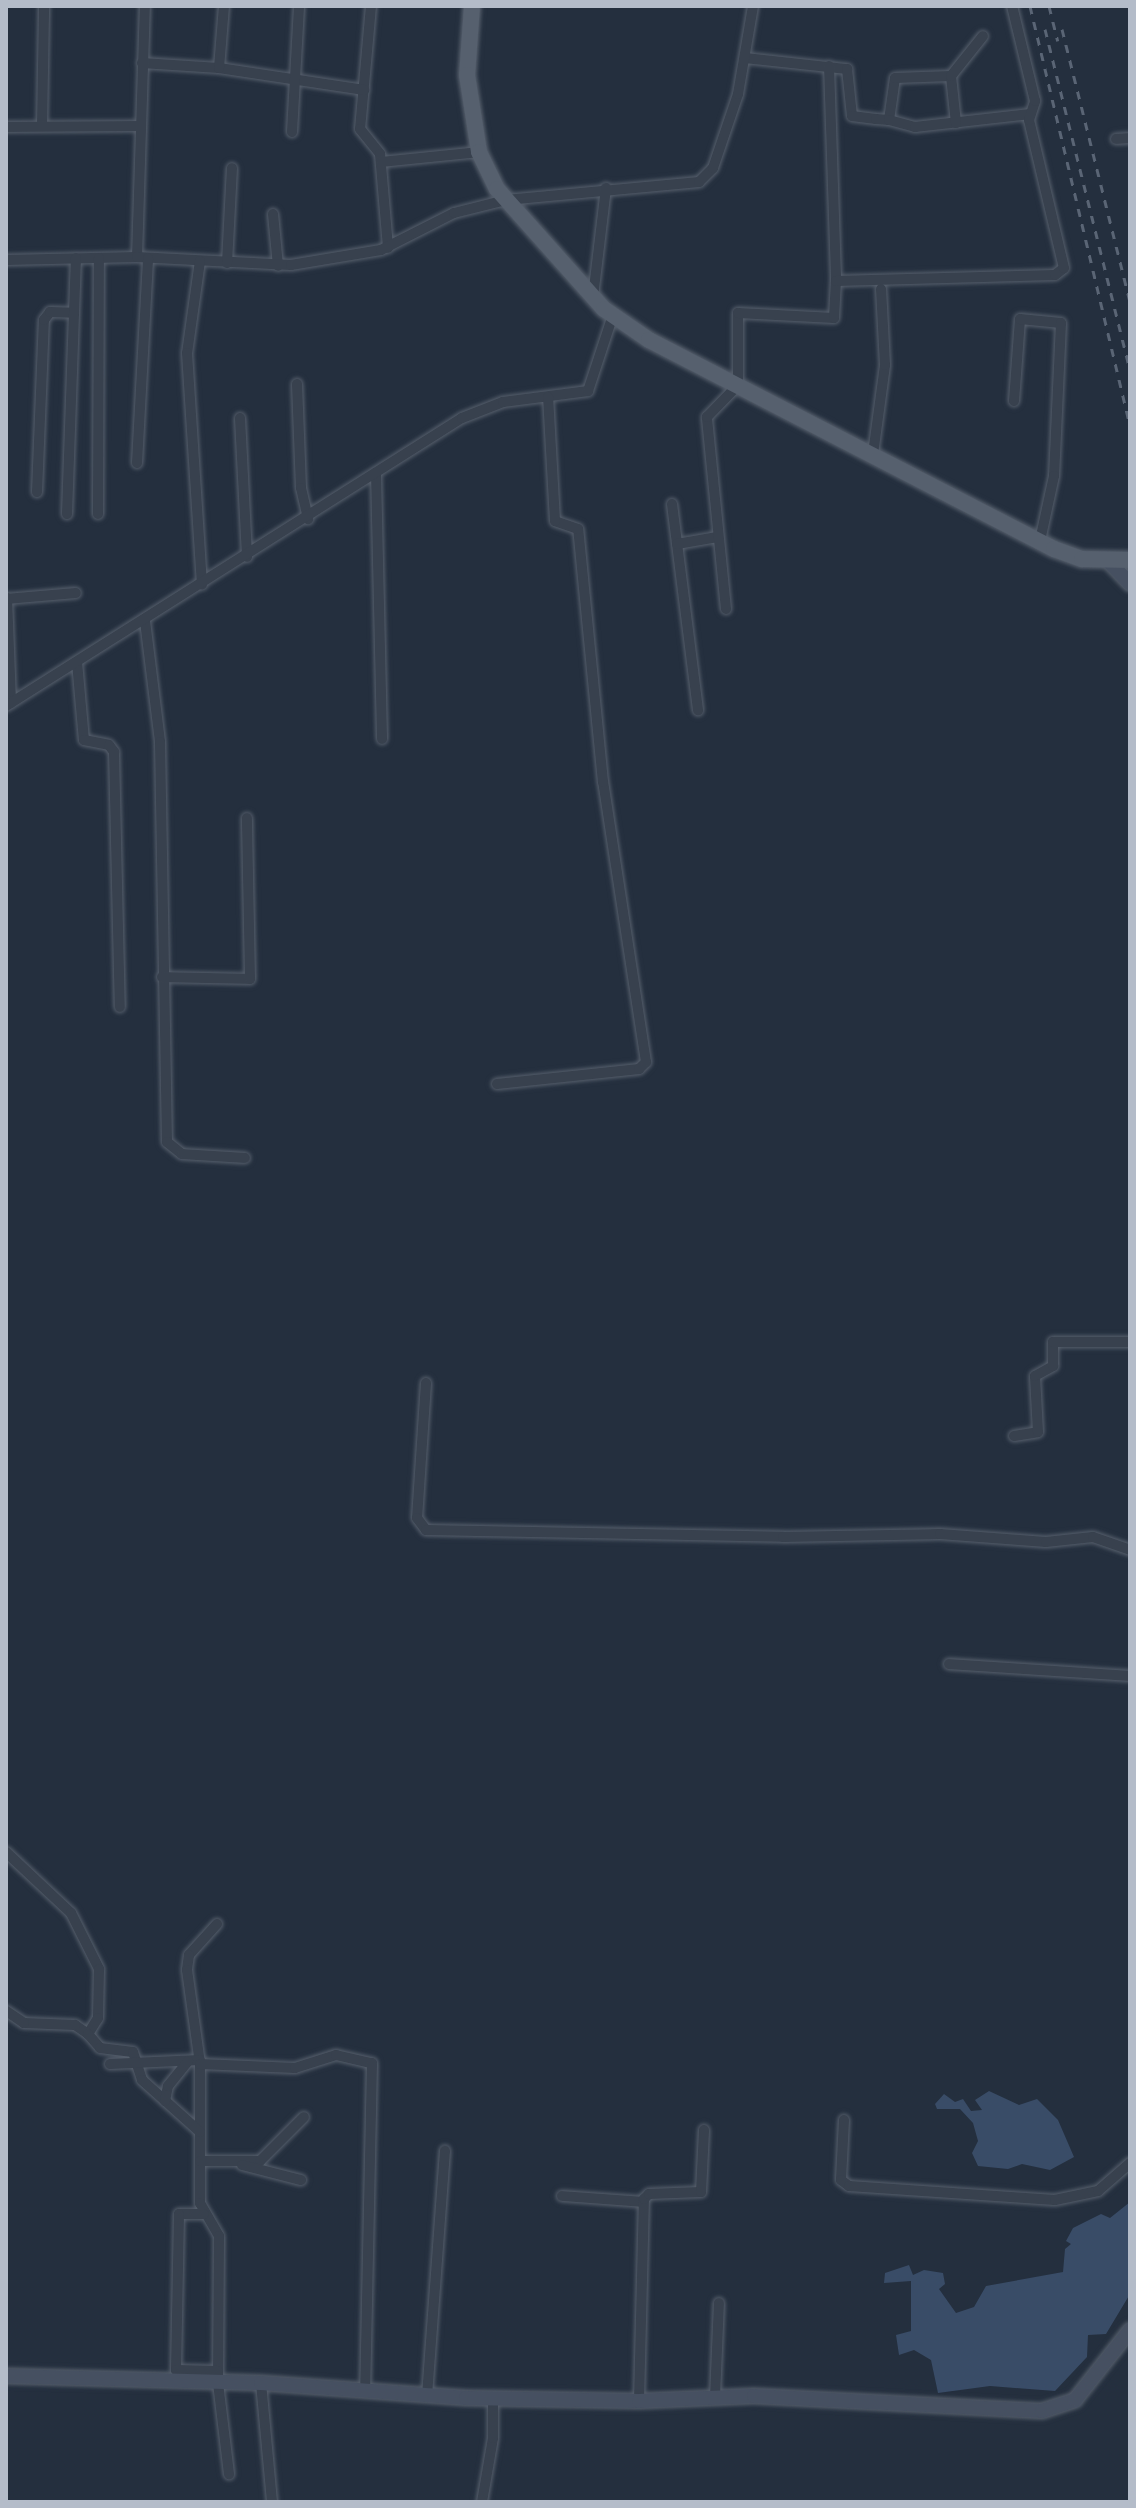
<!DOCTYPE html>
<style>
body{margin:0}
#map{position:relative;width:1136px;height:2508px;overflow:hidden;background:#242f3e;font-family:Overpass,sans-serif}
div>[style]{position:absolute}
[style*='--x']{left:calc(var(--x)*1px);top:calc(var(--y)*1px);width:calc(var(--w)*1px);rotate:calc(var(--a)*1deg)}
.water>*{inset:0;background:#394c67}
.roads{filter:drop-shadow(0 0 2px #565f6c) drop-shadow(0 0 2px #565f6c)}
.street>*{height:10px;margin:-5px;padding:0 5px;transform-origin:5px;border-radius:5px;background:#38414e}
.secondary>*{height:14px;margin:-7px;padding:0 7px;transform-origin:7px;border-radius:7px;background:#465061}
.primary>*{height:16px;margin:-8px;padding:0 8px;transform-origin:8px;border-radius:8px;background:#56606e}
.rail>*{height:3px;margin-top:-1.5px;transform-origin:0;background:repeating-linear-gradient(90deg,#5a6575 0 8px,transparent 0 16px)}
span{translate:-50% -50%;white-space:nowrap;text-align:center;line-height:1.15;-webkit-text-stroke:8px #1d2633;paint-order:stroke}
.frame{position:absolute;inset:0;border:8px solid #b4bcc9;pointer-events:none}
</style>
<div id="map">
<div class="water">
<div style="clip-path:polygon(989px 2091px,1019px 2105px,1037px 2099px,1058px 2120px,1074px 2157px,1050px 2170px,1022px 2164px,1008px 2169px,978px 2166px,972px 2153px,978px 2141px,973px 2123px,960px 2109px,937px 2109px,935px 2104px,944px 2094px,955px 2102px,963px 2099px,971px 2111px,982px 2110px,975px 2100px)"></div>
<div style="clip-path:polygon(1130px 2202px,1130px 2294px,1106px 2334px,1088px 2335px,1087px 2357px,1055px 2391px,990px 2386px,938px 2393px,931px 2360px,914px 2350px,899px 2355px,896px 2335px,911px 2331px,911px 2281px,884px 2283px,885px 2273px,909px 2265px,913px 2275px,924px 2270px,943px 2273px,945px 2284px,939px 2289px,956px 2313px,974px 2307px,986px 2286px,1063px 2272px,1065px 2249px,1071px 2244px,1066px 2241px,1073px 2228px,1101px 2214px,1110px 2218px)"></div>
</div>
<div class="roads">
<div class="street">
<div style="--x:371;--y:6;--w:123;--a:95.1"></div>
<div style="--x:360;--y:129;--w:32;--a:51"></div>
<div style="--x:380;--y:154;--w:94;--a:85.1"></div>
<div style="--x:745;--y:58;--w:103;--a:6.2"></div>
<div style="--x:847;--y:69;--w:47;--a:83.9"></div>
<div style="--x:852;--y:116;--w:24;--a:7"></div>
<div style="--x:876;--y:119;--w:13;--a:4"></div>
<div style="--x:889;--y:120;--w:42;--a:-81.9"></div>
<div style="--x:895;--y:78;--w:56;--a:-2"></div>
<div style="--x:142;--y:63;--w:77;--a:3.7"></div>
<div style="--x:219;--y:68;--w:147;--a:8.6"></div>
<div style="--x:829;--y:66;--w:215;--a:88.1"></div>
<div style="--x:219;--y:68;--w:62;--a:-85.4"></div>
<div style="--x:889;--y:120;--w:27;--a:15"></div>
<div style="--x:915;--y:127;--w:116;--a:-6.4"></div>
<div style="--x:956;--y:123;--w:47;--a:-96.1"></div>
<div style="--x:951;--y:76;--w:51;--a:-51.3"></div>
<div style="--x:42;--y:126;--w:120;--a:-89"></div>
<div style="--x:6;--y:127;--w:132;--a:-0.4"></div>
<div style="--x:292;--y:132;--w:126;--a:-86.8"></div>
<div style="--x:1116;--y:139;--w:14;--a:-4"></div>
<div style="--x:381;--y:162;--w:99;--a:-5.8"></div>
<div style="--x:273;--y:214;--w:52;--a:84.5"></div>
<div style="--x:137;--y:257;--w:251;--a:-88.2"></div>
<div style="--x:6;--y:260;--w:131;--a:-1.3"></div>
<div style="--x:137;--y:257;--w:154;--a:3"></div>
<div style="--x:291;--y:265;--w:91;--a:-9.5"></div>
<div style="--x:381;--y:250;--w:82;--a:-26.9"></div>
<div style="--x:454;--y:213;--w:54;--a:-14"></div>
<div style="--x:506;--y:200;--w:194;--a:-5.3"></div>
<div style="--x:699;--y:182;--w:20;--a:-45"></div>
<div style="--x:713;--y:168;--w:78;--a:-71.3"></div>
<div style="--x:738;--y:94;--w:89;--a:-80.3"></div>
<div style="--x:200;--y:261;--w:93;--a:98"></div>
<div style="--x:187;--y:353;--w:232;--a:86.3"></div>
<div style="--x:227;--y:263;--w:95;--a:-87"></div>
<div style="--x:593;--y:297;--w:110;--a:-83.2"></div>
<div style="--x:297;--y:384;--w:104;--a:87.8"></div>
<div style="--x:301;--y:488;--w:32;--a:77"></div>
<div style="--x:1014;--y:401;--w:82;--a:-85.8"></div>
<div style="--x:1020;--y:319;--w:41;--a:5.6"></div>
<div style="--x:1061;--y:323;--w:153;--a:92.6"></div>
<div style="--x:1054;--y:476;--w:66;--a:102.2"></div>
<div style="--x:240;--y:418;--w:139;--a:87.1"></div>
<div style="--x:873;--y:454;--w:90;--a:-82.3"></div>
<div style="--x:885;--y:365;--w:76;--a:-93"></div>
<div style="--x:137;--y:463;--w:205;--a:-86.9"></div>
<div style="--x:376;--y:473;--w:266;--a:88.7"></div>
<div style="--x:37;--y:492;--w:172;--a:-87.7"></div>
<div style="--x:44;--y:320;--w:10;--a:-53"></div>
<div style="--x:50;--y:312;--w:24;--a:2"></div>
<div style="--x:672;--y:504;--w:208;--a:82.8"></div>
<div style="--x:67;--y:514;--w:256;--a:-88"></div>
<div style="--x:98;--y:514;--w:256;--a:-89.8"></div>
<div style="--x:677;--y:544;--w:41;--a:-9.9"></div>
<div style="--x:7;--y:598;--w:105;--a:87.8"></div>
<div style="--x:6;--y:599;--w:70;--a:-4.9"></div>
<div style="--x:726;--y:609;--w:193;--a:-95.7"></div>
<div style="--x:707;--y:417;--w:45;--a:-45.9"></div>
<div style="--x:738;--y:385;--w:72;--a:-90"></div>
<div style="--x:738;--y:313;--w:96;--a:3"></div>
<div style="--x:834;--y:318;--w:37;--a:-87"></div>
<div style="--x:836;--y:281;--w:219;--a:-1.6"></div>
<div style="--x:1055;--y:275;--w:11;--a:-38"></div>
<div style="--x:1064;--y:268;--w:152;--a:-103.3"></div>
<div style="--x:1029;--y:120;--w:20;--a:-72"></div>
<div style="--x:1035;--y:101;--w:98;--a:-103.6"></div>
<div style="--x:145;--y:621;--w:122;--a:82.9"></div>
<div style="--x:160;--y:742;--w:400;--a:89"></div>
<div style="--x:167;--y:1142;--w:19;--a:39"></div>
<div style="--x:182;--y:1154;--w:63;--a:3.6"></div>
<div style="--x:77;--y:662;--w:78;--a:84.9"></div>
<div style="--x:84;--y:740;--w:25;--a:11"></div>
<div style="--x:109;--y:745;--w:9;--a:54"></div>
<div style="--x:114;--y:752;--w:255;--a:88.7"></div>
<div style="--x:6;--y:706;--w:539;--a:-32.28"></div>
<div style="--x:462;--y:418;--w:44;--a:-21.3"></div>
<div style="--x:503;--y:402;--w:86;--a:-7.4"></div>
<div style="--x:588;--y:391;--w:80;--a:-71.8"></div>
<div style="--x:162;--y:977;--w:88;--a:1.3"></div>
<div style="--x:250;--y:979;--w:161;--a:-91.1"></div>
<div style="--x:497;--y:1084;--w:143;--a:-6"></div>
<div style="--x:639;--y:1069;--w:10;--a:-45"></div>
<div style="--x:646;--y:1062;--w:283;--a:-98.7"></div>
<div style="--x:603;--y:782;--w:254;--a:-95.6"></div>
<div style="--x:578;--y:529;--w:24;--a:-161"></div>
<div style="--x:555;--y:521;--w:124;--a:-93.2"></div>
<div style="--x:426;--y:1383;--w:135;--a:93.8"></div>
<div style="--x:417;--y:1518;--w:15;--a:53"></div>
<div style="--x:426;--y:1530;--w:357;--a:1.1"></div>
<div style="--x:783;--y:1537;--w:157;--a:-1.1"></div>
<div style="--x:940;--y:1534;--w:106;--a:4.3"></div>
<div style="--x:1046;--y:1542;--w:47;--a:-6.1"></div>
<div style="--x:1093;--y:1537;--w:39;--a:19"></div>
<div style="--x:1014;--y:1436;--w:24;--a:-9"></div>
<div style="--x:1038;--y:1432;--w:56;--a:-93.1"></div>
<div style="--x:1035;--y:1376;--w:21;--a:-29"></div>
<div style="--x:1053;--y:1366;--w:24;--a:-90"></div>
<div style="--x:1053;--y:1342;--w:77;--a:0"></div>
<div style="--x:949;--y:1664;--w:181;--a:3.8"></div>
<div style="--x:6;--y:1852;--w:89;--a:43.2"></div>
<div style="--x:71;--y:1913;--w:63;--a:63.4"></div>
<div style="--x:99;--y:1969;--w:49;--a:91.2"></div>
<div style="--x:98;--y:2018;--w:19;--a:122"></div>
<div style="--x:88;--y:2034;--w:16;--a:-145"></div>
<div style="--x:75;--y:2025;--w:51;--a:-177.8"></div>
<div style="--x:24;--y:2023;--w:22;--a:-146"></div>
<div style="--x:217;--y:1924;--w:42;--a:132.1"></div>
<div style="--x:189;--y:1955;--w:15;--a:98"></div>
<div style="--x:187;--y:1970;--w:95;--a:82.1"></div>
<div style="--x:200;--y:2064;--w:139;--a:90"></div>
<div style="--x:200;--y:2203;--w:38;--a:60"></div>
<div style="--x:219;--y:2236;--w:147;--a:90.4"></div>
<div style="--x:218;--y:2383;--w:92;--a:83.1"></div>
<div style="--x:88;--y:2034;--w:18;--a:49"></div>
<div style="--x:100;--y:2048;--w:33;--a:7"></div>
<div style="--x:133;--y:2052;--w:29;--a:72"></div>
<div style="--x:142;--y:2080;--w:78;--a:41.9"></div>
<div style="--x:110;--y:2064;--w:90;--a:-2.5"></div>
<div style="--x:200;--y:2064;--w:95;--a:2.4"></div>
<div style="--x:295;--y:2068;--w:43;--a:-17.6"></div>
<div style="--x:336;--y:2055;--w:37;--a:13"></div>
<div style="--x:372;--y:2063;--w:328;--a:91.2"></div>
<div style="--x:165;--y:2101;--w:15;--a:-79"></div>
<div style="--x:168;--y:2086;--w:32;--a:-51"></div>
<div style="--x:844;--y:2120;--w:60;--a:92.9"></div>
<div style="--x:841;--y:2180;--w:10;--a:37"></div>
<div style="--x:849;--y:2186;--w:206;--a:3.9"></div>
<div style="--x:1055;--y:2200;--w:44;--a:-11.8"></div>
<div style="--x:1098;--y:2191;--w:43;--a:-41.2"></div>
<div style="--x:200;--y:2161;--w:60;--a:0"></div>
<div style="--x:260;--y:2161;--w:62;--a:-45"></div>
<div style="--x:242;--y:2165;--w:61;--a:14.3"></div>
<div style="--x:562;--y:2196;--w:81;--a:4.2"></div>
<div style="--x:204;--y:2214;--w:25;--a:180"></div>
<div style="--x:179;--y:2214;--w:156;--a:91.1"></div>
<div style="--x:176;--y:2370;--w:42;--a:1.4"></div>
<div style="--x:261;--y:2383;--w:120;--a:84.7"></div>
<div style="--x:427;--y:2396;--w:246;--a:-85.8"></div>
<div style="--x:715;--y:2397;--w:94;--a:-87.6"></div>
<div style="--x:639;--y:2401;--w:202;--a:-88.6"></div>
<div style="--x:644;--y:2199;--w:7;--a:-45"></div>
<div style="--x:649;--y:2194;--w:52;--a:-2.2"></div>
<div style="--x:701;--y:2192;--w:62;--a:-87.2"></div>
<div style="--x:482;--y:2502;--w:65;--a:-80.2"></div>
<div style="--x:493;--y:2438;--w:40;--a:-90"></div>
</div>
<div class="secondary">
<div style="--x:1110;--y:563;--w:29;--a:46"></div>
<div style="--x:6;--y:2376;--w:255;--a:1.6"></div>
<div style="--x:261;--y:2383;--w:206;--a:4.2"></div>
<div style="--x:466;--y:2398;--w:173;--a:1"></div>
<div style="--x:639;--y:2401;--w:115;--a:-2.5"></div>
<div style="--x:754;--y:2396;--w:288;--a:3"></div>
<div style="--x:1042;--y:2411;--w:35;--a:-18"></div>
<div style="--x:1075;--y:2400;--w:89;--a:-51.8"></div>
</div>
<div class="primary">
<div style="--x:472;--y:6;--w:69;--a:94.1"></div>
<div style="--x:467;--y:75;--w:78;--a:81.1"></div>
<div style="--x:479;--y:152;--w:41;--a:64.1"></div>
<div style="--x:497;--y:189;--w:161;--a:48.3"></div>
<div style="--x:604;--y:309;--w:55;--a:34.6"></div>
<div style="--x:649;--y:340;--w:456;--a:27.3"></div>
<div style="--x:1054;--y:549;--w:30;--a:20"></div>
<div style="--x:1082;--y:559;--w:48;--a:1.2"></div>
</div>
</div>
<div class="rail">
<div style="--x:1030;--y:6;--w:431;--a:76.6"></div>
<div style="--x:1049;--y:6;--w:36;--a:76"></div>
<div style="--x:1045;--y:29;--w:352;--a:76"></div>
<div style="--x:1062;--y:29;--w:280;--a:76"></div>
</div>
<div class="frame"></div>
</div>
